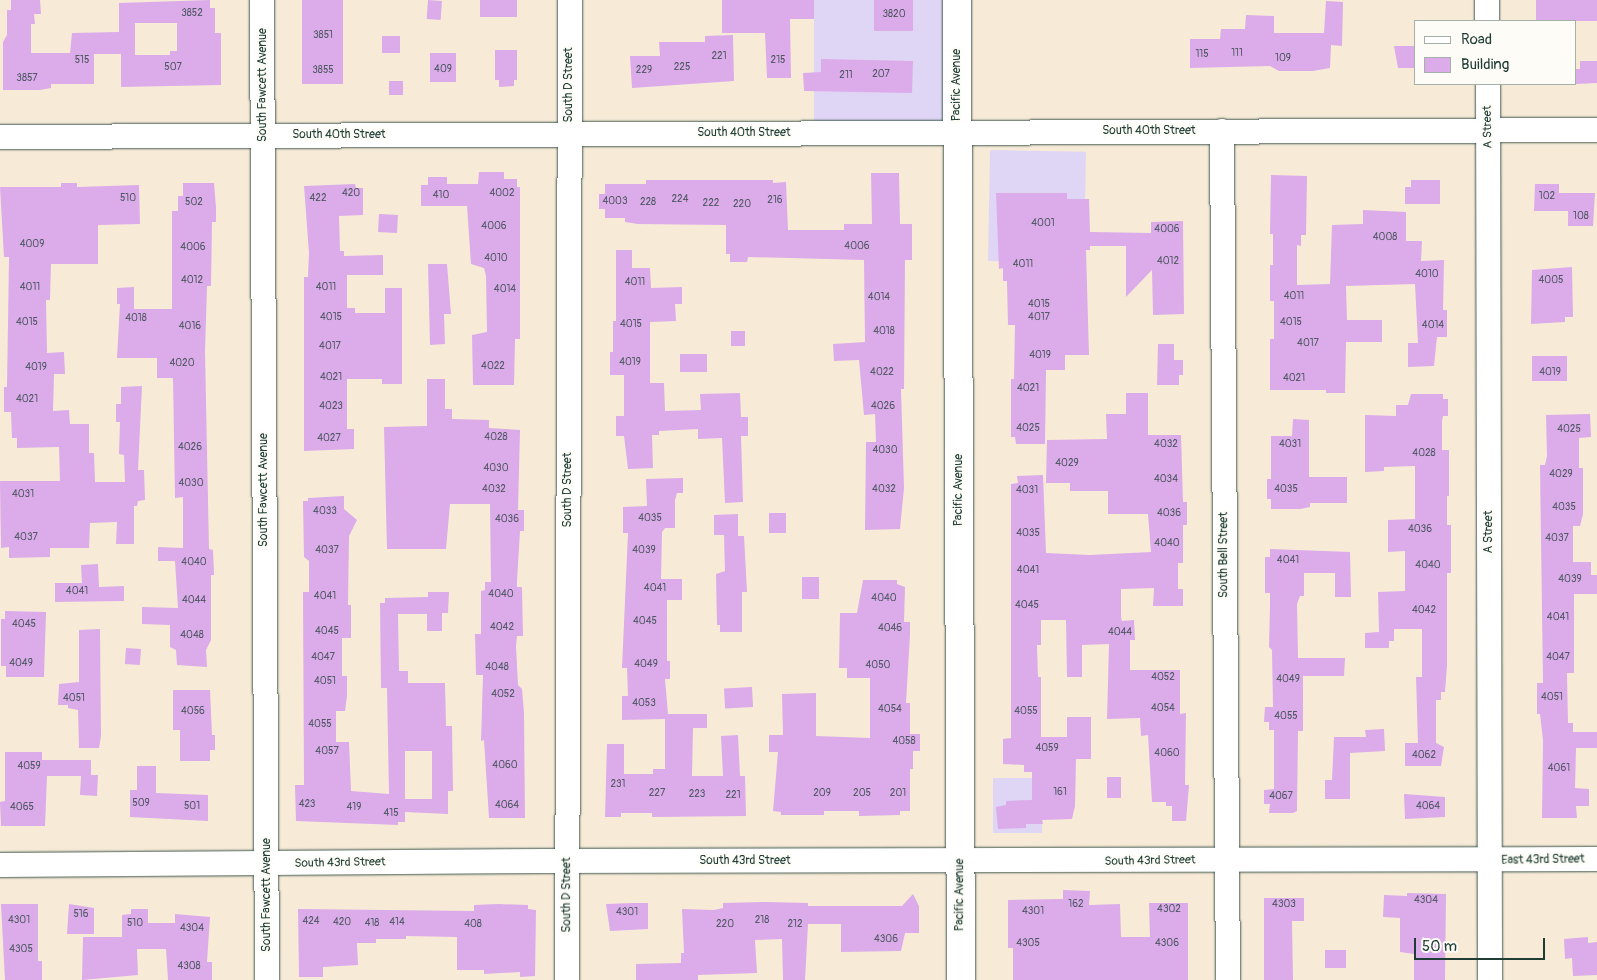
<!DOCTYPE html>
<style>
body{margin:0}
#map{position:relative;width:1597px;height:980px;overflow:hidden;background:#f7ebd8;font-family:Pangolin,sans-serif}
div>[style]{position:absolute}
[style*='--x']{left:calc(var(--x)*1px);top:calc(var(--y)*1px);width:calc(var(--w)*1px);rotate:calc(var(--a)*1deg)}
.built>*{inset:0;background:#dfd5f5;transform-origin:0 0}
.building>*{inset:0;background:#dbabea;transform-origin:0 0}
.roads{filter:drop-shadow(0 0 1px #3f574d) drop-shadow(0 0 1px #3f574d)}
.minor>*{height:24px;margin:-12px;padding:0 12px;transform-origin:12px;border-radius:12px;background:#fff}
.major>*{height:28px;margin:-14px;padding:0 14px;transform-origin:14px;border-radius:14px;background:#fff}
span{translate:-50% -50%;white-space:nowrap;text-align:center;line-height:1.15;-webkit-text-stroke:4.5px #fdfcf7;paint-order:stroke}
.number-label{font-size:10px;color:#4e5862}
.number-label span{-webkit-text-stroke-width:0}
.street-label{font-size:12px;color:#1f3d34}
.legend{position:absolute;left:1414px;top:20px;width:162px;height:65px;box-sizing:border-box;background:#fdfcf7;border:1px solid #a4b0a9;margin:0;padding:6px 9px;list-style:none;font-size:15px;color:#1f3d34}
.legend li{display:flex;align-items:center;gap:10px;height:25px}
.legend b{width:25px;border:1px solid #a4b0a9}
.scale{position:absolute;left:1414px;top:938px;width:131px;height:22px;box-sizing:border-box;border:2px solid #1f3d34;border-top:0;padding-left:6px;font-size:15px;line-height:18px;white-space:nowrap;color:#1f3d34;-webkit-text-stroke:4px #fdfcf7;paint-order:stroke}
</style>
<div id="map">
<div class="built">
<div style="left:814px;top:0;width:143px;height:133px"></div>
<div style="left:990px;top:150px;width:96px;height:111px;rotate:1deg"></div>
<div style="left:1042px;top:778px;width:55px;height:49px;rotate:90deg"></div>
</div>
<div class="building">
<div style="clip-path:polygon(evenodd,11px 0,40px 0,41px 14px,34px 14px,35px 24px,31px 24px,31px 53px,70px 53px,72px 33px,119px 32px,119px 3px,210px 0,210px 8px,215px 8px,215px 33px,221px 33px,221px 85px,121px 87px,121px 54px,94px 54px,94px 84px,51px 84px,51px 88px,40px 90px,3px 90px,3px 42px,7px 35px,7px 10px,11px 10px,11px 0,135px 23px,177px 23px,177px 51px,170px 51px,170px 55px,135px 55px,135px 23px)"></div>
<div style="left:302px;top:0;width:41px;height:84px"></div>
<div style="left:428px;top:0;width:14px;height:19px;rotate:4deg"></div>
<div style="left:480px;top:0;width:37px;height:17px"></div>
<div style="clip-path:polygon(722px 0,814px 0,814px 19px,790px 19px,791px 78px,767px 78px,765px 33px,722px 33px)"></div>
<div style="left:874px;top:0;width:39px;height:31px"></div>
<div style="left:1536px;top:0;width:61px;height:21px"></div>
<div style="clip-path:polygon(1326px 1px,1343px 2px,1342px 46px,1331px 45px,1330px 68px,1313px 71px,1279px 71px,1270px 66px,1190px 68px,1190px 39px,1220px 39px,1221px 29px,1245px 29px,1246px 15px,1274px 16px,1274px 33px,1324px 33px)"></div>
<div style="clip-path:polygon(733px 35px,734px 81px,632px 88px,630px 56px,660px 56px,659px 42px,705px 42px,705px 36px)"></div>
<div style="left:382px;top:36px;width:18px;height:17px"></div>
<div style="clip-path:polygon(1394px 46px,1416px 46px,1416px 68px,1398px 68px)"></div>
<div style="clip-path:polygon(495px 50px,517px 50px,517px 80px,514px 80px,514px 86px,499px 87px,499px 80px,495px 80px)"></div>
<div style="left:430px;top:53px;width:26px;height:29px"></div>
<div style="clip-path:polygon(821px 59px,913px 61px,912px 93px,804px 91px,803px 73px,821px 72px)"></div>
<div style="clip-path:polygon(1580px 61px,1597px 61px,1597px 83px,1576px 84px,1576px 69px,1580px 69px)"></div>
<div style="left:389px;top:81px;width:14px;height:14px"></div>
<div style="clip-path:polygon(479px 172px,504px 172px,504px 179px,517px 179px,517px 187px,520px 187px,520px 339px,515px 339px,514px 385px,473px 385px,472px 335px,487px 332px,486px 276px,484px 268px,471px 264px,467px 206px,421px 206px,421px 185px,428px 185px,428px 177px,447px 177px,447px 184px,478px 184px)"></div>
<div style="clip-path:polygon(871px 173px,899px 173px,900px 224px,912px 224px,912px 260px,905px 260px,904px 389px,901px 389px,904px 488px,900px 529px,865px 530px,866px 442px,876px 442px,875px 414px,864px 415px,859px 360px,834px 361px,833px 344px,865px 342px,864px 260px,748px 257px,747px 262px,730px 262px,730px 254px,726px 254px,726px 225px,638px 224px,625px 222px,625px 218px,605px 218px,605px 209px,599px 209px,599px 194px,605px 194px,605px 184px,646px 184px,646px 180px,773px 180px,773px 183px,786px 182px,788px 230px,844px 230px,844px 224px,872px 224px)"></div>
<div style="clip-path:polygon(1271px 175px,1307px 176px,1306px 235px,1301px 235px,1301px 246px,1297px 245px,1297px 285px,1330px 284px,1332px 225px,1363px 224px,1363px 210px,1406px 212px,1406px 241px,1422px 241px,1421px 261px,1444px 260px,1443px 310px,1447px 310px,1447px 337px,1437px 337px,1434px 366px,1408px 367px,1408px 343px,1418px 343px,1415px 284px,1346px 286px,1347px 320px,1382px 320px,1382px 342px,1346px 342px,1345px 393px,1326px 393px,1326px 390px,1270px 390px,1270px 339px,1274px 339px,1274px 301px,1270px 301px,1270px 265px,1273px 265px,1273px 234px,1270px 234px)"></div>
<div style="clip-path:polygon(1411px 180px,1440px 180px,1440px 204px,1405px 204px,1405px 187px,1411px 187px)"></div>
<div style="clip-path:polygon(61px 183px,77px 183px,77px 187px,139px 185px,140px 224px,98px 225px,98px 264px,51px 264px,50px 300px,46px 300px,47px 353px,64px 352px,65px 374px,54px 374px,53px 411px,69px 410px,70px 424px,89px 424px,89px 453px,94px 453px,95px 482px,125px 482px,124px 455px,119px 454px,120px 422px,116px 422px,116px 404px,121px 404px,121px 387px,142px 386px,138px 470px,144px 470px,145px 500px,138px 501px,137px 506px,134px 506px,134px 544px,116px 544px,117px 522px,90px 523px,89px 548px,50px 548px,50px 557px,9px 558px,9px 547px,1px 548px,0 481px,60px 481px,59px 447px,17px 448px,17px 438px,12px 438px,11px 412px,4px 412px,4px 387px,7px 387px,9px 257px,4px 257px,0 187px,61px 187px)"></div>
<div style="clip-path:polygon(183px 183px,214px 183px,216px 207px,216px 222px,212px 222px,211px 286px,207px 286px,205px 352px,209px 549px,213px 550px,214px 575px,211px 575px,211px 640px,206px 650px,207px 667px,177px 665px,176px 650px,170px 647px,170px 625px,142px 624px,142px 607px,178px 608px,175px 561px,158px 561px,158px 547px,183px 548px,183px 497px,175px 498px,173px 378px,157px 378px,157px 358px,117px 358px,120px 304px,117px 304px,117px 288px,134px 287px,134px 309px,172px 309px,172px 211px,178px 211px,178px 196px,183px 196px)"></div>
<div style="clip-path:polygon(355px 184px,356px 188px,363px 188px,363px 215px,339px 216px,340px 251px,344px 251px,344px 256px,383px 255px,383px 275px,347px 275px,347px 308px,355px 308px,355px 313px,385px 313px,385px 288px,402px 288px,402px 384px,382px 384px,382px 379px,347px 379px,347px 429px,354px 429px,354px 449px,304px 451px,304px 277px,308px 277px,309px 253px,304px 186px)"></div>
<div style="clip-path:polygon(1535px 184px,1559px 184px,1559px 193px,1595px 193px,1593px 226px,1568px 226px,1568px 211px,1534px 211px)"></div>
<div style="clip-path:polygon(996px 193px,1067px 193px,1067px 199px,1089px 199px,1090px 232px,1151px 233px,1151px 222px,1183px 221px,1184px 314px,1153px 315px,1152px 270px,1126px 297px,1126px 246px,1090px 246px,1090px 250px,1086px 250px,1089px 355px,1065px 355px,1065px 370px,1046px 370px,1045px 444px,1016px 444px,1015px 437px,1011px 437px,1011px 379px,1014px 379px,1015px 325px,1008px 325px,1007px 281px,1003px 281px,1003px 268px,999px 269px)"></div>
<div style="left:379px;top:214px;width:19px;height:18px;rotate:3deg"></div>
<div style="clip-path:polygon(616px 250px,632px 250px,632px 268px,650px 268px,651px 288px,682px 287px,682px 304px,675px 304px,676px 321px,650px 322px,650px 383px,664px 383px,665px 411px,701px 410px,700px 394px,740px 393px,741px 417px,748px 417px,748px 436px,741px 436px,743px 502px,725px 503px,722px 438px,698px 439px,698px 429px,659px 431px,659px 435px,652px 435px,653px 468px,628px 469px,624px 436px,616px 436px,616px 416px,624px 416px,624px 375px,610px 375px,610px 352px,613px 352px,613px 321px,616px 321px)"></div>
<div style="clip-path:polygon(428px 264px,447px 264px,451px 314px,444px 314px,445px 344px,430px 345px)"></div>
<div style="clip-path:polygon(1572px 267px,1573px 317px,1565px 317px,1565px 322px,1531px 324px,1532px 270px)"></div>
<div style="left:731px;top:331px;width:14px;height:15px"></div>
<div style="clip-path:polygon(1158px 344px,1174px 344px,1174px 360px,1183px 360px,1183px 375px,1179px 375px,1179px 385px,1157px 385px)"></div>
<div style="left:680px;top:354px;width:27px;height:18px"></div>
<div style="left:1532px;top:356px;width:35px;height:25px"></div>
<div style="clip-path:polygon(427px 379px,445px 379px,445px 409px,452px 409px,452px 419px,489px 420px,489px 428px,520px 430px,518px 510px,524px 510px,524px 531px,520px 531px,517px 581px,517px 587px,522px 587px,523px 636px,517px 636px,516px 646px,518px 685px,522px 689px,524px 713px,525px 818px,489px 818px,484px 740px,481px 741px,483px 675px,476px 675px,475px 634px,481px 634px,481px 591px,485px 590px,485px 582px,491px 582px,490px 504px,450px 504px,446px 549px,387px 549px,384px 427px,427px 426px)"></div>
<div style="clip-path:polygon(1126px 393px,1148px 393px,1148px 435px,1181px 435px,1183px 502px,1187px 502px,1187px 525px,1183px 525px,1183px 563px,1178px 563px,1178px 589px,1183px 589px,1183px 606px,1153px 606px,1154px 588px,1121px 589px,1121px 617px,1122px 621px,1134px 620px,1135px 640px,1130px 640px,1130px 670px,1180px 670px,1180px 714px,1186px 713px,1185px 785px,1189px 785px,1186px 821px,1172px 821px,1172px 806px,1166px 806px,1166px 802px,1152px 802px,1148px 735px,1141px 736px,1140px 718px,1107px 719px,1109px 644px,1082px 645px,1082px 677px,1067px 677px,1066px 620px,1041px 620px,1041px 645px,1037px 645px,1038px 677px,1041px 677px,1041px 737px,1067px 737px,1067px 717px,1091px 717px,1091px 759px,1076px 759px,1075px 806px,1072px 819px,1042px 820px,1043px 824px,1026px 824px,1026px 828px,998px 829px,996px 807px,1006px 805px,1006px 801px,1032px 800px,1032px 772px,1024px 772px,1024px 765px,1003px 764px,1003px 739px,1011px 738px,1011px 484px,1018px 483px,1017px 476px,1043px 475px,1046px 553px,1090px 555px,1151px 552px,1148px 514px,1108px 514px,1108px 491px,1070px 491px,1070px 483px,1046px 483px,1047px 440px,1107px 439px,1106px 414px,1126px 414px)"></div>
<div style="clip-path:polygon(1411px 394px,1443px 394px,1443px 399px,1448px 399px,1448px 416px,1443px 416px,1442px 421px,1442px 450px,1449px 450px,1449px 496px,1447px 496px,1447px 525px,1451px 525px,1451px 573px,1447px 573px,1447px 665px,1445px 692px,1441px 692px,1441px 700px,1436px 700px,1436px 743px,1444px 747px,1441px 766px,1405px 766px,1405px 743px,1418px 743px,1416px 677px,1422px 677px,1422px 629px,1394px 629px,1394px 641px,1389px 641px,1389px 648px,1365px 648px,1365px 633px,1379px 632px,1378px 592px,1405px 591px,1405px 551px,1388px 552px,1388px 520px,1415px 519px,1415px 466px,1384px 467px,1384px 471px,1365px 472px,1365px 415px,1396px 416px,1396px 405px,1408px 405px)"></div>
<div style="clip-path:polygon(1590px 414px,1591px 437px,1579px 438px,1579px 468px,1583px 468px,1583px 514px,1580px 526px,1573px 526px,1573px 562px,1591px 562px,1591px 575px,1597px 575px,1597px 594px,1574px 594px,1574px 673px,1567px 673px,1568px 723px,1573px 723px,1573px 732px,1597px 732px,1597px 748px,1576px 748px,1575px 788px,1589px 789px,1589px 806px,1576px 806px,1577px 818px,1542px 818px,1543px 740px,1540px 714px,1537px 714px,1537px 683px,1543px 683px,1540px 465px,1545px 465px,1547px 456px,1546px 415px)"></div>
<div style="clip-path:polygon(1293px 419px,1309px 420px,1309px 477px,1347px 477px,1347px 503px,1310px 503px,1310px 507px,1300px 509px,1271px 509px,1271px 499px,1267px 499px,1267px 479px,1271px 479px,1271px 436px,1292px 436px)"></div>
<div style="clip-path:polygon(683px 478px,683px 493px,677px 493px,675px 500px,675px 528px,665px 528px,662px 532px,661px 579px,682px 579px,682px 600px,667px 600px,667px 661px,670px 661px,670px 679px,665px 679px,668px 714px,707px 714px,707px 728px,693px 728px,692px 776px,723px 776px,721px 736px,738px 735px,740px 776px,745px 776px,746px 816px,652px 817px,652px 813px,621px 813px,621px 817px,605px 817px,607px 744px,624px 744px,624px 774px,653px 774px,653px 769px,665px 769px,665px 719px,622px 720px,622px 696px,628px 696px,627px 668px,622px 668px,628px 533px,623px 533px,623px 507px,647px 506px,646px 479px)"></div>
<div style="clip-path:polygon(evenodd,344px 496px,344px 509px,357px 520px,349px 536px,348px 605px,351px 605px,351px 638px,342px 638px,342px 676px,347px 676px,347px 696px,345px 711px,336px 711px,336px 742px,349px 742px,351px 791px,389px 794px,387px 688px,381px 688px,380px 603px,385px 603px,385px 598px,428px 597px,428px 592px,449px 592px,448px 613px,442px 613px,442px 631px,427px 631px,427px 614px,398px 614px,399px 671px,408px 671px,408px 683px,445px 683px,446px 726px,452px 726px,453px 791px,448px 791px,448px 814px,405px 812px,405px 822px,398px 822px,398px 825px,296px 821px,295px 785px,304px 785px,303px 592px,309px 592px,309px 561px,304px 557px,303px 501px,308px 501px,308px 498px,344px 496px,405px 751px,432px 751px,432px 799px,405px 799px,405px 751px)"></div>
<div style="left:769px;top:513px;width:17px;height:20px"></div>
<div style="clip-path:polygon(738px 514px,738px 536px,744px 536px,747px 592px,742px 592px,742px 632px,720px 632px,720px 625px,717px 625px,716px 574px,725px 571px,724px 535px,714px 535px,714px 515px)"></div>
<div style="clip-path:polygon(1270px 549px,1350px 552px,1351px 597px,1335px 597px,1335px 573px,1304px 573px,1304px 596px,1300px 596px,1297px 604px,1298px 658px,1345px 658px,1344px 676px,1303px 676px,1303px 731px,1298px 731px,1297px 811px,1293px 813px,1269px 813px,1270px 804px,1264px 804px,1264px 790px,1274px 789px,1274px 730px,1269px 730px,1269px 722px,1264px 722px,1265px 707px,1273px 707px,1272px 650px,1269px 647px,1270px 604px,1270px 593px,1265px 593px,1265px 557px,1270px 557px)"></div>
<div style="clip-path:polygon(98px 564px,99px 587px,124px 586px,124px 601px,55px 602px,55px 583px,82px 583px,81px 565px)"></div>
<div style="left:802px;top:577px;width:17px;height:22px"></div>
<div style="clip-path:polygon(863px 580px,897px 580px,897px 584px,905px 587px,904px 622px,910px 622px,910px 635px,906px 703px,910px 703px,910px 734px,920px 734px,920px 751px,913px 751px,913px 769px,910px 769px,910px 811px,900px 811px,900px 815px,859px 816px,859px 811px,824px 811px,824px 815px,781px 815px,781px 812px,773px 811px,778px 752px,769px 752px,769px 735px,783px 735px,782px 694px,816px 693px,816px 736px,870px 738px,870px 678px,847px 678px,847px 668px,839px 668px,840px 613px,857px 613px)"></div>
<div style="clip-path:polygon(5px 611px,46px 612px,44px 677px,6px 677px,6px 666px,1px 666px,1px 619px,5px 619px)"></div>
<div style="clip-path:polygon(100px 629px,101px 736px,99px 748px,79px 748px,78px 710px,68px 708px,68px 705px,58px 705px,59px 684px,79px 682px,79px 630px)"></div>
<div style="left:126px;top:648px;width:15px;height:16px;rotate:4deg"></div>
<div style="left:752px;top:687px;width:20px;height:28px;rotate:87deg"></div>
<div style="clip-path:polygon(173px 690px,210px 690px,212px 735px,215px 735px,215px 750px,210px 750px,210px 761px,180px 761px,180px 730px,173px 730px)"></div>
<div style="clip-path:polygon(1384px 729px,1385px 751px,1350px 753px,1350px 799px,1325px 799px,1325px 780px,1332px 780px,1334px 737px,1366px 737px,1365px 730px)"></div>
<div style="clip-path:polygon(5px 752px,42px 752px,42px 760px,91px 760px,91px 775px,98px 775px,97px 796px,80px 795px,81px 776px,47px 776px,45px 826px,1px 826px,0 802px,5px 801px)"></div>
<div style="clip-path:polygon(137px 766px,156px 766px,156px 793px,208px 795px,208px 821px,130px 817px,130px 790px,137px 790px)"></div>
<div style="left:1107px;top:777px;width:14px;height:21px"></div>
<div style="clip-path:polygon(1404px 794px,1445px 797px,1445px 817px,1405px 819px)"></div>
<div style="clip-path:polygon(1063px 890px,1090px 891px,1089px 905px,1120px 904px,1121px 937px,1150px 937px,1149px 903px,1188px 903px,1188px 980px,1013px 980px,1013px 948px,1008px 948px,1008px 900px,1063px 899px)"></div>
<div style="clip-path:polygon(1407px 893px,1446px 894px,1445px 980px,1414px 980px,1414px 954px,1400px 952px,1400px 918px,1383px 917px,1384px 895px,1407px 896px)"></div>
<div style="clip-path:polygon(913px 894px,919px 906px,919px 933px,905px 933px,901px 951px,841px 952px,841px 924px,808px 924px,805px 980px,783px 980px,782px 939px,755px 940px,757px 973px,698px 975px,698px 980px,636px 980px,636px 964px,681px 963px,681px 953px,684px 953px,682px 909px,714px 910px,723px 908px,723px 903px,766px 902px,808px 903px,808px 906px,902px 906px)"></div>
<div style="clip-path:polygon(1264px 898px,1304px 898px,1304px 921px,1292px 921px,1293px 980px,1264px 980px)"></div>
<div style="clip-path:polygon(633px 903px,648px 903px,648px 929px,610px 931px,606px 904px)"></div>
<div style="clip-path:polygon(1px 904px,38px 904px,38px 961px,42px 961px,42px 980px,5px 980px)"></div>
<div style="clip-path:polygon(69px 904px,94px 908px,94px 934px,67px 934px)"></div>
<div style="clip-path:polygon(499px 904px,528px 905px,528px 909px,536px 910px,535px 976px,520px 977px,520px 972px,484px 974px,484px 970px,457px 970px,457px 937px,406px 936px,406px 939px,376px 939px,376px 943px,357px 943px,358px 965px,323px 967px,323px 977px,299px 977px,298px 909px,474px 911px,474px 905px)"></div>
<div style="clip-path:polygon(131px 909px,148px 909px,148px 923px,175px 923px,175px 914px,210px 917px,207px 962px,212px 962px,212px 980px,168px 980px,166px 949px,137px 949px,138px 975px,82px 980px,83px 937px,122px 937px,122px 915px,131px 914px)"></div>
<div style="clip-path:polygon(1588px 937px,1588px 943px,1597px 942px,1597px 975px,1573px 976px,1572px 958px,1565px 959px,1564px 939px)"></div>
<div style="left:1325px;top:950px;width:21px;height:18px"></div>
</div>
<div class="roads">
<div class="minor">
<div style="--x:262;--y:0;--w:980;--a:89.71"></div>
<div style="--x:1487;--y:0;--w:21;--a:90"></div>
<div style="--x:1488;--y:84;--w:896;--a:89.87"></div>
<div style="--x:1222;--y:131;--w:849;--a:89.6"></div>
<div style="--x:0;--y:137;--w:1597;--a:-0.25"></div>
<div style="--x:0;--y:865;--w:545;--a:-0.42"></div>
<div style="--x:545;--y:861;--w:1052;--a:-0.11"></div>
<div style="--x:567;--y:980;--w:980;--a:-89.82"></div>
</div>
<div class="major">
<div style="--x:957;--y:0;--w:980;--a:89.77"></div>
</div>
</div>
<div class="number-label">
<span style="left:192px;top:14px">3852</span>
<span style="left:894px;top:15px">3820</span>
<span style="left:323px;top:36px">3851</span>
<span style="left:1237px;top:54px">111</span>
<span style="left:1202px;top:55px">115</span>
<span style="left:719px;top:57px">221</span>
<span style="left:1283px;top:59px">109</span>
<span style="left:82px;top:61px">515</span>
<span style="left:778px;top:61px">215</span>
<span style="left:173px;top:68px">507</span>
<span style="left:682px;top:68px">225</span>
<span style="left:443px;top:70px">409</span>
<span style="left:323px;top:71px">3855</span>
<span style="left:644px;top:71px">229</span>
<span style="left:881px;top:75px">207</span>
<span style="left:846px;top:76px">211</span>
<span style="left:27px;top:79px">3857</span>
<span style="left:351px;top:194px">420</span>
<span style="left:502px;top:194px">4002</span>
<span style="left:441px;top:196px">410</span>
<span style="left:1547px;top:197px">102</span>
<span style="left:128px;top:199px">510</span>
<span style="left:318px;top:199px">422</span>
<span style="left:680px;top:200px">224</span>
<span style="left:775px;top:201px">216</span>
<span style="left:615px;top:202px">4003</span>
<span style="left:194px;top:203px">502</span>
<span style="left:648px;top:203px">228</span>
<span style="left:711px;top:204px">222</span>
<span style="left:742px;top:205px">220</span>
<span style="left:1581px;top:217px">108</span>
<span style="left:1043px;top:224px">4001</span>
<span style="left:494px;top:227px">4006</span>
<span style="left:1167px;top:230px">4006</span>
<span style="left:1385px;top:238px">4008</span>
<span style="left:32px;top:245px">4009</span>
<span style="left:857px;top:247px">4006</span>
<span style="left:193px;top:248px">4006</span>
<span style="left:496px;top:259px">4010</span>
<span style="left:1168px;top:262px">4012</span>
<span style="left:1023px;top:265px">4011</span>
<span style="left:1427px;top:275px">4010</span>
<span style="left:192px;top:281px">4012</span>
<span style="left:1551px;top:281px">4005</span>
<span style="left:635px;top:283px">4011</span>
<span style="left:30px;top:288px">4011</span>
<span style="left:326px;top:288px">4011</span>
<span style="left:505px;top:290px">4014</span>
<span style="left:1294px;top:297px">4011</span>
<span style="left:879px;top:298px">4014</span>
<span style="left:1039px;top:305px">4015</span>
<span style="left:331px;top:318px">4015</span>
<span style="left:1039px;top:318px">4017</span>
<span style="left:136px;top:319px">4018</span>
<span style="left:27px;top:323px">4015</span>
<span style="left:1291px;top:323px">4015</span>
<span style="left:631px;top:325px">4015</span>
<span style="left:1433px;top:326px">4014</span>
<span style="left:190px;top:327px">4016</span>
<span style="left:884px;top:332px">4018</span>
<span style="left:1308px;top:344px">4017</span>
<span style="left:330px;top:347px">4017</span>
<span style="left:1040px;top:356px">4019</span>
<span style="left:630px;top:363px">4019</span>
<span style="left:182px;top:364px">4020</span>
<span style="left:493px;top:367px">4022</span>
<span style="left:36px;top:368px">4019</span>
<span style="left:882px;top:373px">4022</span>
<span style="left:1550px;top:373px">4019</span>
<span style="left:331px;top:378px">4021</span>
<span style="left:1294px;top:379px">4021</span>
<span style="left:1028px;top:389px">4021</span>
<span style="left:27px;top:400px">4021</span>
<span style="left:331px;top:407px">4023</span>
<span style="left:883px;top:407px">4026</span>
<span style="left:1028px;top:429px">4025</span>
<span style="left:1569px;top:430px">4025</span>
<span style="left:496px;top:438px">4028</span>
<span style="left:329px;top:439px">4027</span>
<span style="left:1166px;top:445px">4032</span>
<span style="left:1290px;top:445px">4031</span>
<span style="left:190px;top:448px">4026</span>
<span style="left:885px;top:451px">4030</span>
<span style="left:1424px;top:454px">4028</span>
<span style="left:1067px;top:464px">4029</span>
<span style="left:496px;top:469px">4030</span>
<span style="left:1561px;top:475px">4029</span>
<span style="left:1166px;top:480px">4034</span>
<span style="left:191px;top:484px">4030</span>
<span style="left:494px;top:490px">4032</span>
<span style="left:884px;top:490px">4032</span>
<span style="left:1286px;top:490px">4035</span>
<span style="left:1027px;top:491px">4031</span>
<span style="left:23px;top:495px">4031</span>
<span style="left:1564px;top:508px">4035</span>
<span style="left:325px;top:512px">4033</span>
<span style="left:1169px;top:514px">4036</span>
<span style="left:650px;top:519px">4035</span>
<span style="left:507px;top:520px">4036</span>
<span style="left:1420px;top:530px">4036</span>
<span style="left:1028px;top:534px">4035</span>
<span style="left:26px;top:538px">4037</span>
<span style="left:1557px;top:539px">4037</span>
<span style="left:1167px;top:544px">4040</span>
<span style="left:327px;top:551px">4037</span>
<span style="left:644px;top:551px">4039</span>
<span style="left:1288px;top:561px">4041</span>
<span style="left:194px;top:563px">4040</span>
<span style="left:1428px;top:566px">4040</span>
<span style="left:1028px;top:571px">4041</span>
<span style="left:1570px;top:580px">4039</span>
<span style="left:655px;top:589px">4041</span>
<span style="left:77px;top:592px">4041</span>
<span style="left:501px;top:595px">4040</span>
<span style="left:325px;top:597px">4041</span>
<span style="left:884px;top:599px">4040</span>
<span style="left:194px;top:601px">4044</span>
<span style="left:1027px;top:606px">4045</span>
<span style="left:1424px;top:611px">4042</span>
<span style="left:1558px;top:618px">4041</span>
<span style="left:645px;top:622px">4045</span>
<span style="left:24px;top:625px">4045</span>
<span style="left:502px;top:628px">4042</span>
<span style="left:890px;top:629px">4046</span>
<span style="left:327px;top:632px">4045</span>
<span style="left:1120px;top:633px">4044</span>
<span style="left:192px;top:636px">4048</span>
<span style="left:323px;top:658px">4047</span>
<span style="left:1558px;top:658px">4047</span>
<span style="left:21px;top:664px">4049</span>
<span style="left:646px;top:665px">4049</span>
<span style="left:878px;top:666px">4050</span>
<span style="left:497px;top:668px">4048</span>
<span style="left:1163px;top:678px">4052</span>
<span style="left:1288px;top:680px">4049</span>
<span style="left:325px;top:682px">4051</span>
<span style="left:503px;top:695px">4052</span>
<span style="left:1552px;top:698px">4051</span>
<span style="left:74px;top:699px">4051</span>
<span style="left:644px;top:704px">4053</span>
<span style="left:1163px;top:709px">4054</span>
<span style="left:890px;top:710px">4054</span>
<span style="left:193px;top:712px">4056</span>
<span style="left:1026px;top:712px">4055</span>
<span style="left:1286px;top:717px">4055</span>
<span style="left:320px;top:725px">4055</span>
<span style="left:904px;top:742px">4058</span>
<span style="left:1047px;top:749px">4059</span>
<span style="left:327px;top:752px">4057</span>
<span style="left:1167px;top:754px">4060</span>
<span style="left:1424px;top:756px">4062</span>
<span style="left:505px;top:766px">4060</span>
<span style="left:29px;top:767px">4059</span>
<span style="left:1559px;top:769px">4061</span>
<span style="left:618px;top:785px">231</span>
<span style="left:1060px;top:793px">161</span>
<span style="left:657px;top:794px">227</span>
<span style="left:822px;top:794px">209</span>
<span style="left:862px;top:794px">205</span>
<span style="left:898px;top:794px">201</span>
<span style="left:697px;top:795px">223</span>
<span style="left:733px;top:796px">221</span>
<span style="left:1281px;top:797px">4067</span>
<span style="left:141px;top:804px">509</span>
<span style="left:307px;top:805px">423</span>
<span style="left:507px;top:806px">4064</span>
<span style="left:192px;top:807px">501</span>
<span style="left:1428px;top:807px">4064</span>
<span style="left:22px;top:808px">4065</span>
<span style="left:354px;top:808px">419</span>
<span style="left:391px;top:814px">415</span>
<span style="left:1426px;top:901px">4304</span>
<span style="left:1076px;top:905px">162</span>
<span style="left:1284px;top:905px">4303</span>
<span style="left:1169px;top:910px">4302</span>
<span style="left:1033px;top:912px">4301</span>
<span style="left:627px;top:913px">4301</span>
<span style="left:81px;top:915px">516</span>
<span style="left:19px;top:921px">4301</span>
<span style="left:762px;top:921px">218</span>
<span style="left:311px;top:922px">424</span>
<span style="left:342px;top:923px">420</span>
<span style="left:397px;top:923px">414</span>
<span style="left:135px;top:924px">510</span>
<span style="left:372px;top:924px">418</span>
<span style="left:473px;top:925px">408</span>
<span style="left:725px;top:925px">220</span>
<span style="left:795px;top:925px">212</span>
<span style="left:192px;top:929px">4304</span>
<span style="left:886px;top:940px">4306</span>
<span style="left:1028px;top:944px">4305</span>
<span style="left:1167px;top:944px">4306</span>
<span style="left:21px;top:950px">4305</span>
<span style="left:189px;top:967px">4308</span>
</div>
<div class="street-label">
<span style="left:263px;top:85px;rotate:-90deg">South Fawcett Avenue</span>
<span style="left:569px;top:85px;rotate:-90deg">South D Street</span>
<span style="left:957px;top:85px;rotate:-90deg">Pacific Avenue</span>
<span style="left:1488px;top:127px;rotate:-91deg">A Street</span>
<span style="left:1149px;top:131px">South 40th Street</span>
<span style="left:744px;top:133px">South 40th Street</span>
<span style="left:339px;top:135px">South 40th Street</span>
<span style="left:264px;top:490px;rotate:-90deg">South Fawcett Avenue</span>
<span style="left:568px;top:490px;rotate:-90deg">South D Street</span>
<span style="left:959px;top:490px;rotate:-90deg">Pacific Avenue</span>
<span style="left:1489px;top:532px;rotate:-90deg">A Street</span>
<span style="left:1224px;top:555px;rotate:-90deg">South Bell Street</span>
<span style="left:1543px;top:860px;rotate:-1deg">East 43rd Street</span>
<span style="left:745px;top:861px">South 43rd Street</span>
<span style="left:1150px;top:861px;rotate:-1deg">South 43rd Street</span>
<span style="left:340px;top:863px;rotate:-1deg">South 43rd Street</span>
<span style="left:267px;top:895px;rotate:-90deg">South Fawcett Avenue</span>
<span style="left:567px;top:895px;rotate:-90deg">South D Street</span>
<span style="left:960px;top:895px;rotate:-90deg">Pacific Avenue</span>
</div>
<ul class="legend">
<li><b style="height:6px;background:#fff"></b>Road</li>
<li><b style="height:14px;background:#dbabea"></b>Building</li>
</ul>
<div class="scale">50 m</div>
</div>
